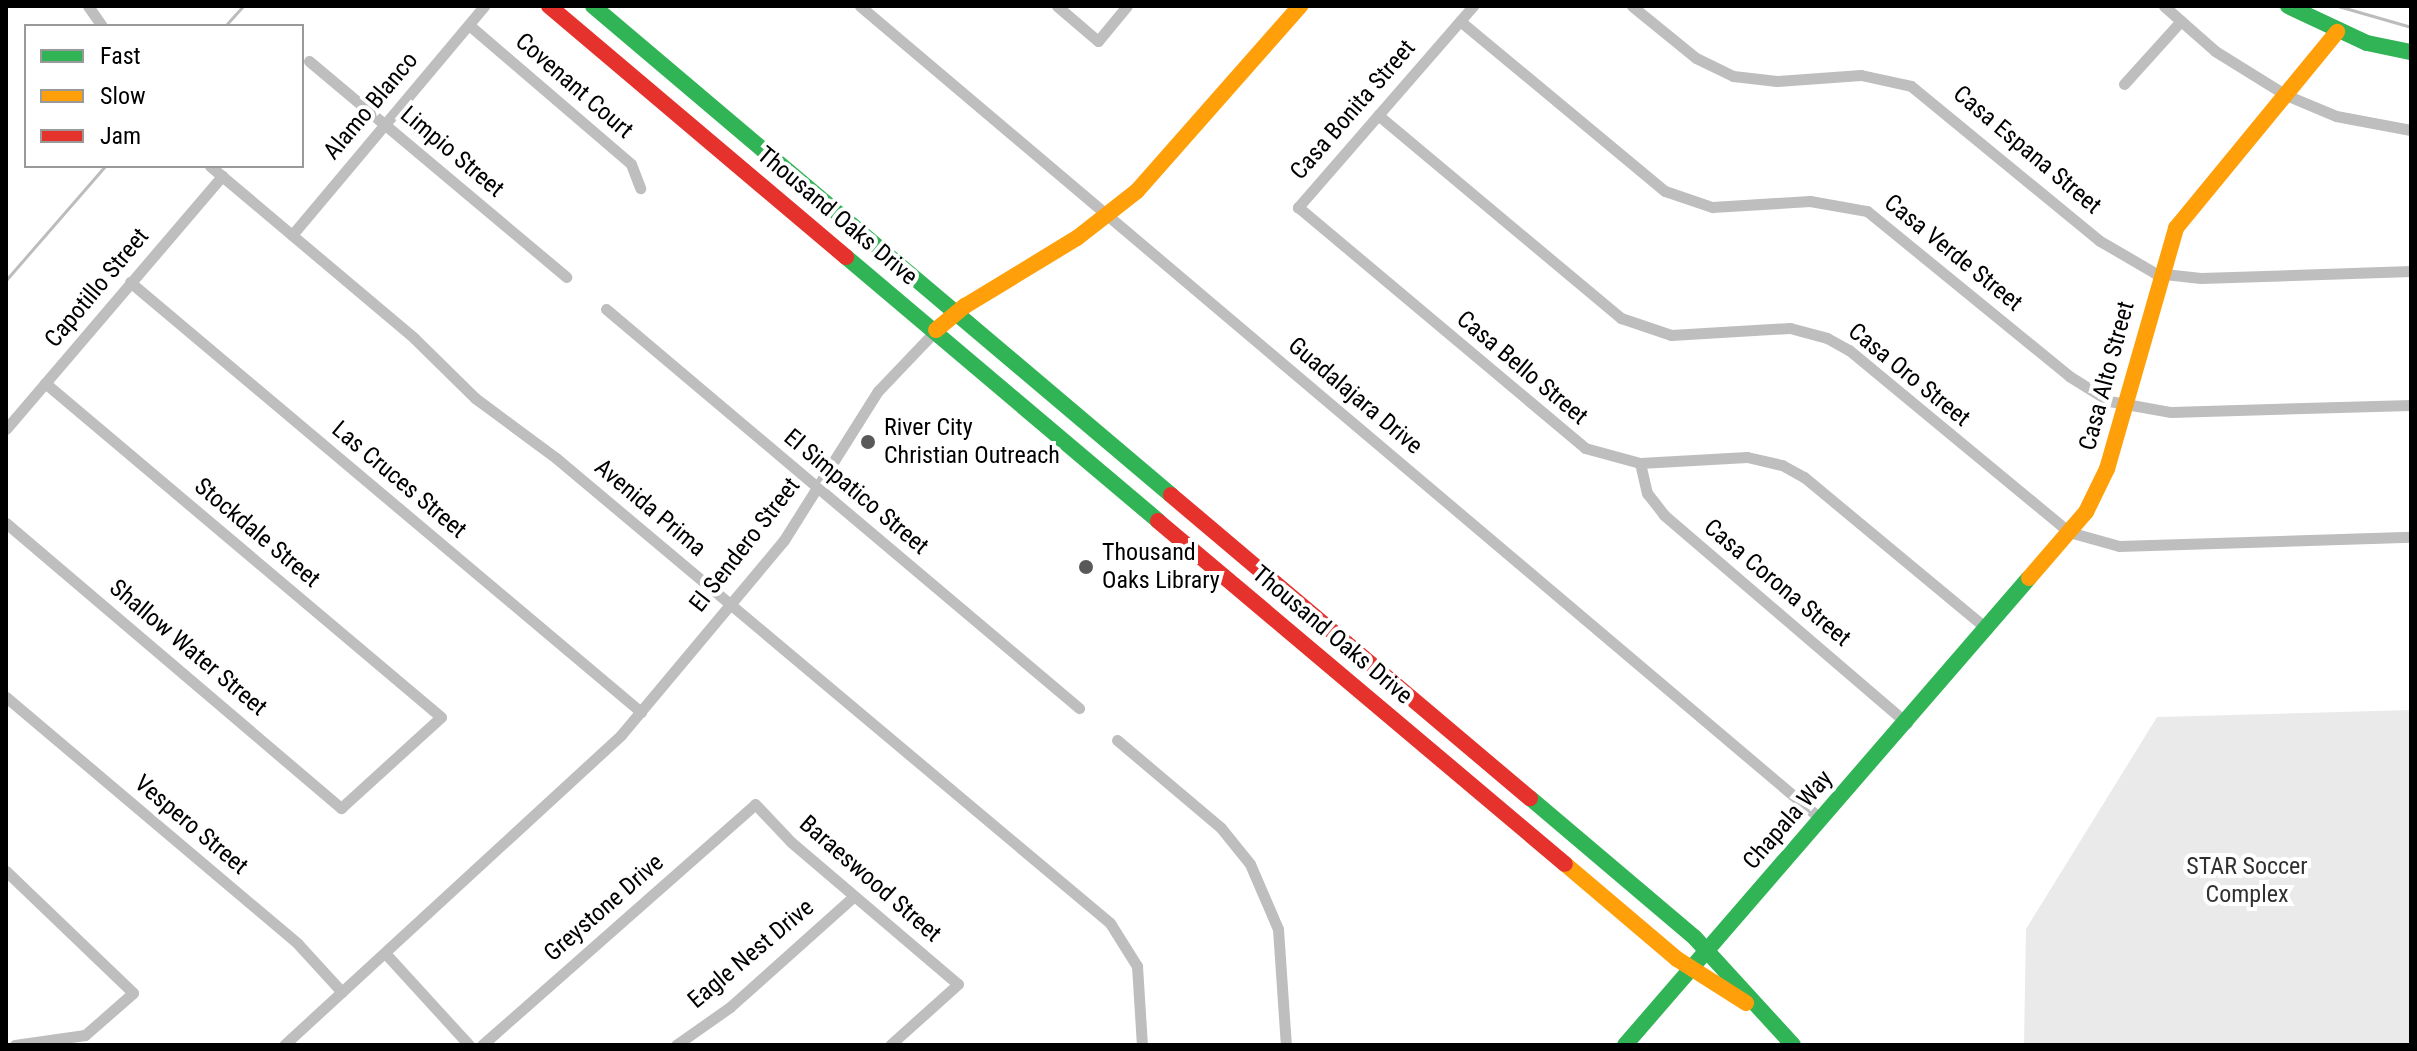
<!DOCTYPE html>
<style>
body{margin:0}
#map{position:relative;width:2417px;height:1051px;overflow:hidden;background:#fff;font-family:"Roboto Condensed",sans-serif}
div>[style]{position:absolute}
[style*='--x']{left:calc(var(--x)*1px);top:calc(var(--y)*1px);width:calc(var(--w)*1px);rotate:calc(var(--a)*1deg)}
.green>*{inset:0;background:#eaeaea}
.stream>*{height:3px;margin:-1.5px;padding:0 1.5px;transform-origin:1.5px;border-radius:1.5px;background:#bcbcbc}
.street>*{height:11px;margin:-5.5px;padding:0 5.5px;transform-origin:5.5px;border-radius:5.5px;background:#bebebe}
.fast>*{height:16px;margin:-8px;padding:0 8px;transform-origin:8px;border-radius:8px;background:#30b455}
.slow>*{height:16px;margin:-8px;padding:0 8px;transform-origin:8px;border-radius:8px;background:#ff9f0a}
.jam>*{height:16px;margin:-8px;padding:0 8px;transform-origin:8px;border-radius:8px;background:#e5322d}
.dots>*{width:22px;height:22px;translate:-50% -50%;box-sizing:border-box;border:4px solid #fff;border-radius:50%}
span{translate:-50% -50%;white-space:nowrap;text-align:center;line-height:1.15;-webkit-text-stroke:8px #fff;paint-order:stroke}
.street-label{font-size:24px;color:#000}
.poi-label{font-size:24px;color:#000}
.left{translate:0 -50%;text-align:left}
.park-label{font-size:24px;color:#303030}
.frame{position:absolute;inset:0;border:8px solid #000;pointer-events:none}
.legend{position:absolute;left:24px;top:24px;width:280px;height:144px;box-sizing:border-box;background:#fff;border:2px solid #999;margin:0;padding:10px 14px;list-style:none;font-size:24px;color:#000}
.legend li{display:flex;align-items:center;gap:16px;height:40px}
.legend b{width:40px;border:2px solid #999}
</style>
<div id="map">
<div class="green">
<div style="clip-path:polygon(2411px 710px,2411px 1045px,2024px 1045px,2026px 929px,2157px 717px)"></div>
</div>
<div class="stream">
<div style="--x:2338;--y:6;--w:76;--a:16"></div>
<div style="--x:225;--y:26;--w:27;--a:-48"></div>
<div style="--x:6;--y:280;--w:151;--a:-49"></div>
</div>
<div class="street">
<div style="--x:88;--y:6;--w:24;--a:55"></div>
<div style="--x:860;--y:6;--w:1259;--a:40.23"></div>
<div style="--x:1057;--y:6;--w:54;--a:40.5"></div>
<div style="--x:1098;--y:41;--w:45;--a:-50.4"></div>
<div style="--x:1473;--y:6;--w:267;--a:131"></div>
<div style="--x:1298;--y:207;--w:375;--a:40"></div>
<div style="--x:1585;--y:448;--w:57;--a:15.3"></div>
<div style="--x:1640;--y:463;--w:107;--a:-3.2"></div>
<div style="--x:1747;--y:457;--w:36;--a:13"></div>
<div style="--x:1782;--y:465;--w:25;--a:29"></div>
<div style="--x:1804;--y:477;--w:238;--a:39.7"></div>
<div style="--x:1632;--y:6;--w:82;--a:39.1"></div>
<div style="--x:1696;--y:58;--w:41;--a:25.9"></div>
<div style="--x:1733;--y:76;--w:44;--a:6.5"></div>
<div style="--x:1777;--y:81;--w:84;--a:-4.1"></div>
<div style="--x:1861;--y:75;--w:51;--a:12.4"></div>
<div style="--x:1911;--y:86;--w:244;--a:39.4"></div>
<div style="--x:2100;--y:241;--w:64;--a:30.2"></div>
<div style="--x:2155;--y:273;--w:46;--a:6.2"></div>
<div style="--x:2201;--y:278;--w:210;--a:-1.9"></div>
<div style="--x:2164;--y:6;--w:68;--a:41.4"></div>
<div style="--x:2215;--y:51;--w:84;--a:31.8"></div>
<div style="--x:2286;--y:95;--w:54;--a:22.8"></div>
<div style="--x:2336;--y:116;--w:76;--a:10.6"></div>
<div style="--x:1460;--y:21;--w:266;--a:39.7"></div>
<div style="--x:1665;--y:191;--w:50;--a:18.8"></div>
<div style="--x:1712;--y:207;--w:98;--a:-3.5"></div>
<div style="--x:1810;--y:201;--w:58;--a:10"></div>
<div style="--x:1867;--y:211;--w:261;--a:39.2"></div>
<div style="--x:2069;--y:376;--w:47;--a:32"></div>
<div style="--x:2109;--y:401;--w:63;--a:10.1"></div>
<div style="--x:2171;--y:412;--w:240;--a:-1.7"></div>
<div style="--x:469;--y:25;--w:213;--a:40.6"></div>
<div style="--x:631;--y:164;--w:26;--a:69"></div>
<div style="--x:309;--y:61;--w:336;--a:40"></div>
<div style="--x:2124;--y:84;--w:85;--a:-47.9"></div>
<div style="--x:1378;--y:115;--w:317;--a:39.9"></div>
<div style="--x:1621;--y:318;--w:53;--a:18.8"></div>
<div style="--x:1671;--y:335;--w:119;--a:-3.4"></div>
<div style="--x:1790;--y:328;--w:38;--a:15"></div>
<div style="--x:1827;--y:338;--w:25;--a:29"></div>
<div style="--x:1849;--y:350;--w:286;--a:39.6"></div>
<div style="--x:2069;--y:532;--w:52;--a:15.6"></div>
<div style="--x:2119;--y:546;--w:292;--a:-1.8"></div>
<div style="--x:210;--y:166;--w:267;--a:40.1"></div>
<div style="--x:414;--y:338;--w:86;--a:44.5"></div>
<div style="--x:475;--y:398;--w:101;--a:36.5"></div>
<div style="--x:556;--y:458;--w:723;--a:40.01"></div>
<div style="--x:1110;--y:923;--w:51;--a:57.9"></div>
<div style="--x:1137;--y:966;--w:79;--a:86.4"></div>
<div style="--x:292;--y:235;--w:299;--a:-50"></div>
<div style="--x:130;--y:282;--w:668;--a:40.08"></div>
<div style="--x:606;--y:309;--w:619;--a:40.15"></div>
<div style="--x:6;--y:429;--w:333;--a:-49.5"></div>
<div style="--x:1640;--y:463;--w:31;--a:77"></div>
<div style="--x:1647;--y:493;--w:28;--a:52"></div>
<div style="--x:1664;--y:515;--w:320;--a:40.6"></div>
<div style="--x:6;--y:523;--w:440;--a:40.4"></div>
<div style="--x:341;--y:808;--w:135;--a:-42.3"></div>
<div style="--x:441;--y:717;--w:518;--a:-139.85"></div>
<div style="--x:6;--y:697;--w:382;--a:40.2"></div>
<div style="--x:298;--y:944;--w:65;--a:47.5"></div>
<div style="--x:1117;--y:740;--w:136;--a:40.2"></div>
<div style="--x:1221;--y:828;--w:46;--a:51.1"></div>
<div style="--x:1250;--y:864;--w:71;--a:66.7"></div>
<div style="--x:1278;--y:929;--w:116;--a:86.1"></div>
<div style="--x:6;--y:871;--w:176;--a:43.8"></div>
<div style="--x:133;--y:993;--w:64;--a:138.8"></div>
<div style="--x:85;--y:1035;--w:71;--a:171.9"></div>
<div style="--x:385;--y:953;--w:125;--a:47.6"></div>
<div style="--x:284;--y:1045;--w:458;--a:-42.6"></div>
<div style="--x:621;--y:735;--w:254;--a:-50.1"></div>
<div style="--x:784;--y:540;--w:176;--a:-57.8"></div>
<div style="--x:878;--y:391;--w:84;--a:-46.4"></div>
<div style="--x:482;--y:1045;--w:364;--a:-41.4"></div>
<div style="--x:755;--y:804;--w:52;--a:46.5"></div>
<div style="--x:791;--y:842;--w:219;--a:40.4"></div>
<div style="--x:958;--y:984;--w:91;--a:138.1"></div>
<div style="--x:676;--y:1045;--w:66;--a:-35.1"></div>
<div style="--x:730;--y:1007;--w:166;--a:-41.8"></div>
</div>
<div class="fast">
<div style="--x:593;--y:6;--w:757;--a:40.23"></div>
<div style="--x:2288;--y:6;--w:87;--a:25.1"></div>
<div style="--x:2367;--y:43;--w:45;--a:11.6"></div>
<div style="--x:846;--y:257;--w:409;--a:40.2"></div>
<div style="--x:1530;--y:798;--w:216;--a:40.3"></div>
<div style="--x:1695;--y:938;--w:145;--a:47.5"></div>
<div style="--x:1625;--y:1045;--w:617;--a:-49.14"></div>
</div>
<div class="slow">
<div style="--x:936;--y:330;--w:38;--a:-40"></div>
<div style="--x:965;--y:306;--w:131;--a:-31.3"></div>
<div style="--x:1077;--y:238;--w:76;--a:-38.1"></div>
<div style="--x:1137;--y:191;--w:247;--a:-48.6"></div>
<div style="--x:2029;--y:578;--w:87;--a:-49.2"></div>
<div style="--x:2086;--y:512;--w:48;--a:-64"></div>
<div style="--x:2107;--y:469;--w:251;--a:-74"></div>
<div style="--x:2176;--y:228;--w:254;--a:-50.6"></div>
<div style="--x:1565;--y:864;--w:147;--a:40.3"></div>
<div style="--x:1677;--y:959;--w:82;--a:32.5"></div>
</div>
<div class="jam">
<div style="--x:549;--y:6;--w:389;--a:40.2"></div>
<div style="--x:1171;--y:495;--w:470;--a:40.2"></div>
<div style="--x:1158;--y:521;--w:532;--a:40.12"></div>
</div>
<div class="dots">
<div style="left:868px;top:442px;background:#595959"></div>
<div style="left:1086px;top:567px;background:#595959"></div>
</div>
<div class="street-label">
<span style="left:574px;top:86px;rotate:41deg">Covenant Court</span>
<span style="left:371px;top:106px;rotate:-50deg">Alamo Blanco</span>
<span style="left:1353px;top:110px;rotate:-49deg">Casa Bonita Street</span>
<span style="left:2027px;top:150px;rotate:40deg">Casa Espana Street</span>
<span style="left:452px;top:152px;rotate:40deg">Limpio Street</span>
<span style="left:837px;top:216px;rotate:40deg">Thousand Oaks Drive</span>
<span style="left:1953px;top:253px;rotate:39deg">Casa Verde Street</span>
<span style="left:97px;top:288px;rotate:-50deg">Capotillo Street</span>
<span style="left:1522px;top:368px;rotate:40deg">Casa Bello Street</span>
<span style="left:1909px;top:375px;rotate:39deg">Casa Oro Street</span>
<span style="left:2107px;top:376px;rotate:-75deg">Casa Alto Street</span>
<span style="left:1355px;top:396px;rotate:40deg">Guadalajara Drive</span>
<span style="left:399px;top:480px;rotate:40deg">Las Cruces Street</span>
<span style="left:856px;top:492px;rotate:40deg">El Simpatico Street</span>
<span style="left:650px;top:508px;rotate:40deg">Avenida Prima</span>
<span style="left:257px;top:533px;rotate:40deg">Stockdale Street</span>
<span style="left:745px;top:545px;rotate:-52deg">El Sendero Street</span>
<span style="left:1777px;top:583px;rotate:40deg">Casa Corona Street</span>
<span style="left:1332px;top:635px;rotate:40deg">Thousand Oaks Drive</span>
<span style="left:188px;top:648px;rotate:40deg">Shallow Water Street</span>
<span style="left:1788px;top:820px;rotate:-49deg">Chapala Way</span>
<span style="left:191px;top:825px;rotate:40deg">Vespero Street</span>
<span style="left:870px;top:879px;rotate:41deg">Baraeswood Street</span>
<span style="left:604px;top:908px;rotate:-41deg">Greystone Drive</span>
<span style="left:751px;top:954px;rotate:-40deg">Eagle Nest Drive</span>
</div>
<div class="poi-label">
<span class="left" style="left:884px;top:442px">River City<br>Christian Outreach</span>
<span class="left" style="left:1102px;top:567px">Thousand<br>Oaks Library</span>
</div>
<div class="park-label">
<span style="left:2247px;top:881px">STAR Soccer<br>Complex</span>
</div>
<div class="frame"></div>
<ul class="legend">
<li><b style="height:10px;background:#30b455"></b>Fast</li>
<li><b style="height:10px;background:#ff9f0a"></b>Slow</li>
<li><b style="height:10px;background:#e5322d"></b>Jam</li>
</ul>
</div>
